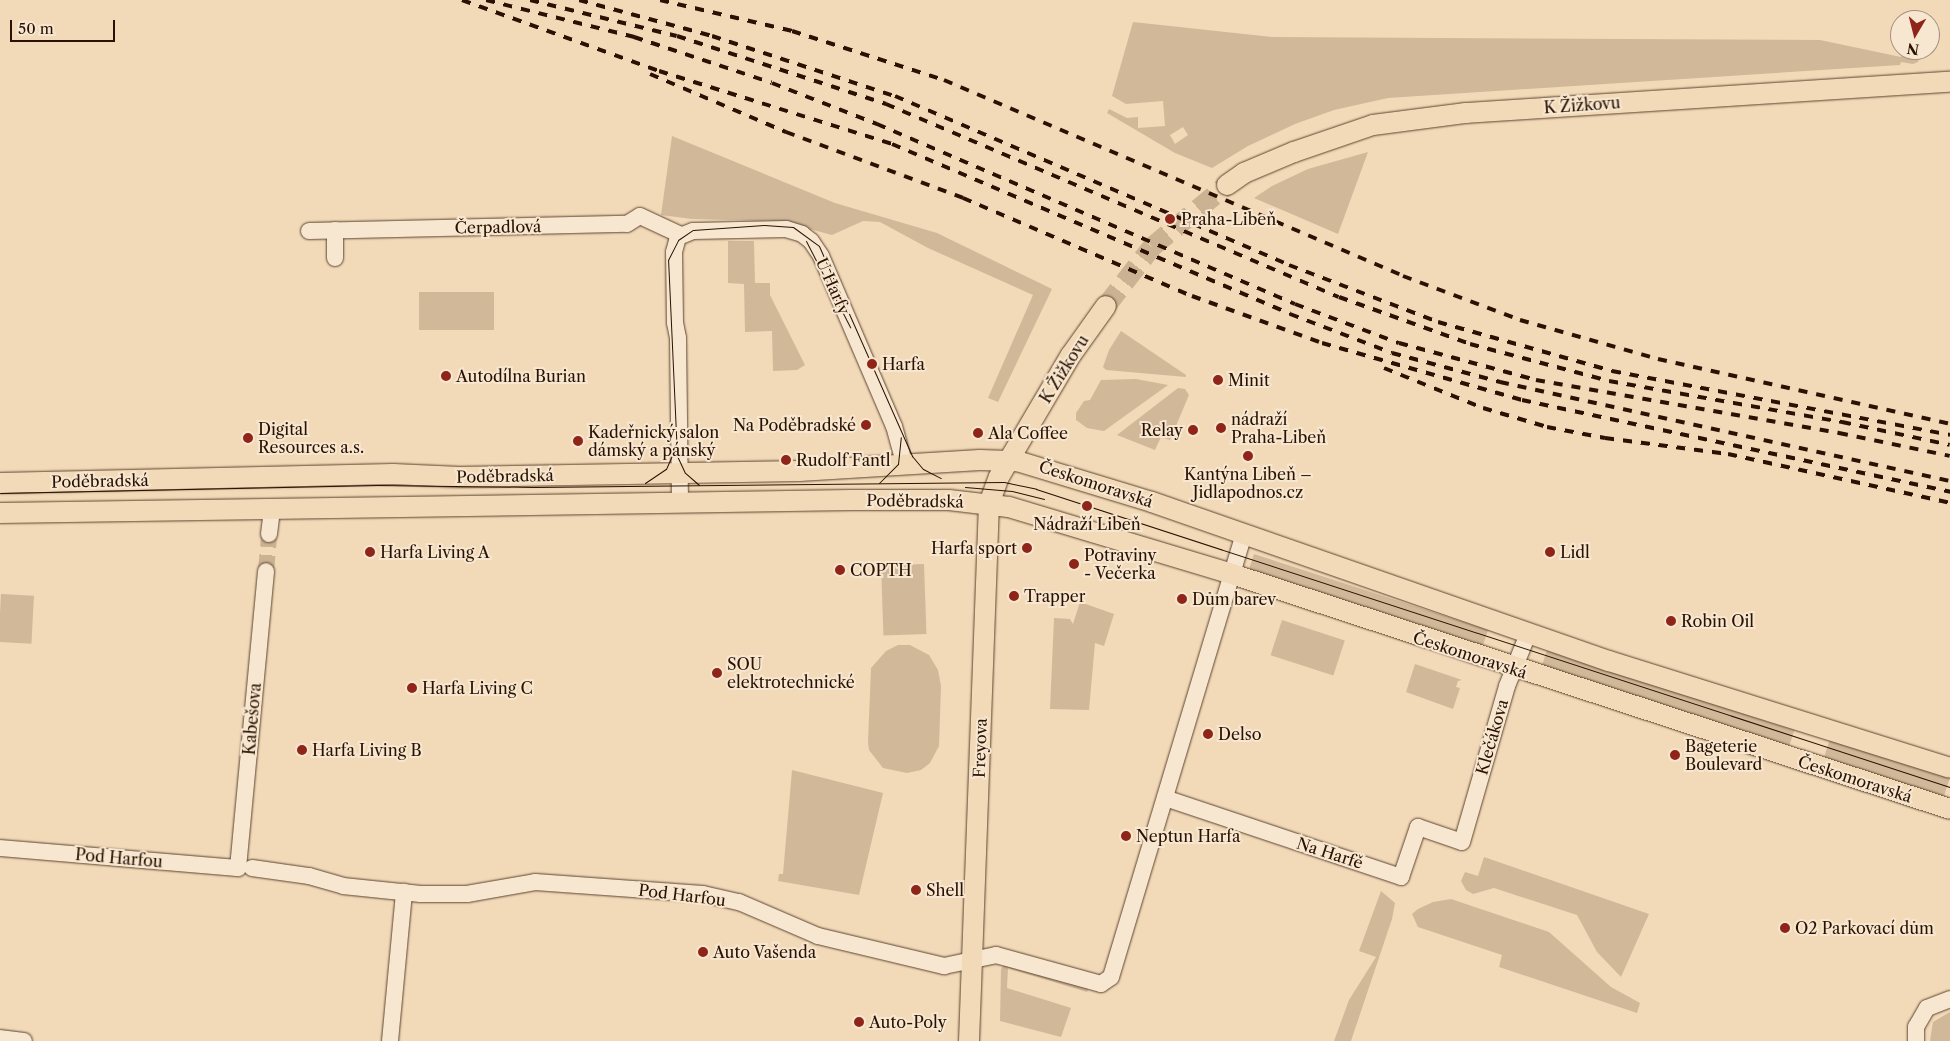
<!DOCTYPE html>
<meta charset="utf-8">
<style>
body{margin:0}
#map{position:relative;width:1950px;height:1041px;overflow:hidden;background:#f2dab8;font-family:"Libre Caslon Text",serif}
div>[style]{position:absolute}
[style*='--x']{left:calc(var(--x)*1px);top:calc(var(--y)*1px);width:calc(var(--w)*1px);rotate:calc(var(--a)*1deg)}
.green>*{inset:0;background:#d0b899;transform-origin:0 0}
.minor-tunnel>*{height:16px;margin-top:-8px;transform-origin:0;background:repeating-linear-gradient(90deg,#cab293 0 16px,transparent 0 24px)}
.major-tunnel>*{height:20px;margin-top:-10px;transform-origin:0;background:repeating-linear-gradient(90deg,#cab293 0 20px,transparent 0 30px)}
.roads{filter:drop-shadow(0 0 1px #5c432f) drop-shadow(0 0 1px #5c432f)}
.minor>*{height:16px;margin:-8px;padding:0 8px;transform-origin:8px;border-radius:8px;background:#f7e7d1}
.major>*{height:20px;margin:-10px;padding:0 10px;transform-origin:10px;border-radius:10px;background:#f2dab8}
.tram>*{height:1px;margin:-0.5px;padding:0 0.5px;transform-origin:0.5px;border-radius:0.5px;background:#2a1101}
.rail>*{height:4px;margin-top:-2px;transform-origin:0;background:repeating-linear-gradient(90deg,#2a1101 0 9px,transparent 0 18px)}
.dots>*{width:14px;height:14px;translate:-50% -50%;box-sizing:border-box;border:2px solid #f7e7d1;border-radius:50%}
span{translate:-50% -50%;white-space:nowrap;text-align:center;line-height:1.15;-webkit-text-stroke:4px #f7e7d1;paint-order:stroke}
.street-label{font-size:16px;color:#2a1101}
.poi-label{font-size:16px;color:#2a1101}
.left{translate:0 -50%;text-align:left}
.right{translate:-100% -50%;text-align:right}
.north{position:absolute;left:1890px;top:10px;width:50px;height:50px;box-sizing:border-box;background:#f7e7d1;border:1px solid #a5917e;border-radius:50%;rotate:188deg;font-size:14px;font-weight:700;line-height:20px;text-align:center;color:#2a1101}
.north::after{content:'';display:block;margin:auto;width:18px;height:22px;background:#8f2418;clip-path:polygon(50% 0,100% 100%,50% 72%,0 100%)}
.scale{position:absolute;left:10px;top:20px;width:105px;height:22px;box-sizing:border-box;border:2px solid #2a1101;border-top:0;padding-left:6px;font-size:15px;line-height:18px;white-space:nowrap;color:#2a1101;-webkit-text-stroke:4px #f7e7d1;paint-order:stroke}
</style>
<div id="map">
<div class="green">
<div style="clip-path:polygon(evenodd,1133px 22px,1273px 37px,1820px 40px,1901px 57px,1905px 50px,1923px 50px,1918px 62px,1913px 64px,1901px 62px,1900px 65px,1388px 98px,1334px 110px,1295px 124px,1248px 146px,1212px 168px,1175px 153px,1107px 113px,1109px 109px,1127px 118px,1138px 117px,1138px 128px,1165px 126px,1163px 101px,1126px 104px,1112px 96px,1133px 22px,1183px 127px,1188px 135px,1175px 144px,1170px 135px,1183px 127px)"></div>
<div style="clip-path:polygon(672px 136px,835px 203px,937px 233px,1052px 289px,998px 402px,988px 398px,1033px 295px,928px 248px,880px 222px,863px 221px,832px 235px,780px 221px,692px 219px,661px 215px)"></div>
<div style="clip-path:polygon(1368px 152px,1338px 234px,1254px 198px,1272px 186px,1308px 169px)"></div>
<div style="clip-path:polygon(728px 241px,754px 241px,755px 283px,770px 283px,770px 295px,805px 365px,797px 370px,773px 371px,772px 331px,745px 332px,744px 284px,728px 283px)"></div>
<div style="left:419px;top:292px;width:75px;height:38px"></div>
<div style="clip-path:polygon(1121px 331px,1186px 375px,1186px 377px,1106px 370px,1103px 367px,1109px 350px)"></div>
<div style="clip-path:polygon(1136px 379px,1168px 385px,1104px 431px,1087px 428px,1076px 420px,1076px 413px,1084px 401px,1090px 400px,1101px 380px)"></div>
<div style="clip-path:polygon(1178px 388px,1185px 389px,1189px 395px,1170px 440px,1161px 437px,1155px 450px,1117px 435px)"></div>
<div style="left:1254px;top:554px;width:246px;height:19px;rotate:18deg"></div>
<div style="left:924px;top:564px;width:70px;height:43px;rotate:88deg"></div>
<div style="left:1px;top:594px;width:33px;height:48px;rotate:3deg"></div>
<div style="clip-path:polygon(1080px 602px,1114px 614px,1104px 646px,1095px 643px,1089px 710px,1050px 709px,1054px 618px,1070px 619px,1073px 624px)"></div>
<div style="left:1282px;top:620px;width:66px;height:37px;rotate:18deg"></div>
<div style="clip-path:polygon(898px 645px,910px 645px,929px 655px,938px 670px,941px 686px,939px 746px,930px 763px,921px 770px,907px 773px,883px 768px,869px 750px,868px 742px,871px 668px,886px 651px)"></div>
<div style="left:1547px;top:650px;width:260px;height:19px;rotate:18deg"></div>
<div style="clip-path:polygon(1415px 664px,1462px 680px,1458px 681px,1456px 687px,1460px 688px,1453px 709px,1406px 692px)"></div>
<div style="left:1830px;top:739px;width:126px;height:20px;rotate:18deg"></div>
<div style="clip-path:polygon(792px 770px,883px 793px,859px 895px,778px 881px,779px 874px,783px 874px)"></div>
<div style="clip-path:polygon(1484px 857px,1649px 914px,1621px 977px,1597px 952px,1577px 915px,1494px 888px,1473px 894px,1466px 890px,1461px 881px,1465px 872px,1478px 876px)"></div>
<div style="clip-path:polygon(1381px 891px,1395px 903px,1392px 919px,1351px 1041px,1334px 1041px,1349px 1000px,1376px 957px,1359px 951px)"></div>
<div style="clip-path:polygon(1451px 899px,1549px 932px,1611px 987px,1640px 1003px,1637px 1013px,1499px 967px,1502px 955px,1418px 927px,1412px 914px,1418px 909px,1433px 902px)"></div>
<div style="clip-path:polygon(1005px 963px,1089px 987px,1087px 992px,1008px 968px,1007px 988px,1071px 1008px,1061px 1037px,1000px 1021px,1001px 969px)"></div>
<div style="clip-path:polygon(1950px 1012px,1950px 1041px,1930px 1041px,1933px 1022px)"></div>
</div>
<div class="minor-tunnel">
<div style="--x:266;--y:571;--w:37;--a:-85"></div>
</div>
<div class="major-tunnel">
<div style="--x:1106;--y:306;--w:75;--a:-52.1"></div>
<div style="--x:1152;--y:247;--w:97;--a:-39.6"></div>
</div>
<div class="roads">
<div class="minor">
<div style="--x:335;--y:230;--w:28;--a:90"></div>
<div style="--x:309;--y:231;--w:318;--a:-1.3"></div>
<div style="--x:627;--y:224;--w:15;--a:-32"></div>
<div style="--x:640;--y:216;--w:45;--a:24.9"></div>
<div style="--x:680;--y:502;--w:164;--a:-90.7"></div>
<div style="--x:678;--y:338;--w:15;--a:-101"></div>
<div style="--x:675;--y:323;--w:71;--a:-90.8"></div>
<div style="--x:674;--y:252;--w:16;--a:-75"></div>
<div style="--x:678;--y:237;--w:16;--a:-22"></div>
<div style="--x:693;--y:231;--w:93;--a:-1.2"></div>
<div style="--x:786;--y:229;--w:17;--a:17"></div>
<div style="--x:802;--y:234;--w:11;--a:38"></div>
<div style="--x:811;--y:241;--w:18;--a:56"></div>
<div style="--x:821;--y:256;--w:185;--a:66.8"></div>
<div style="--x:894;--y:426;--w:41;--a:74.6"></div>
<div style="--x:269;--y:534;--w:25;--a:-83"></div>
<div style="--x:1165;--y:798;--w:249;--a:18.5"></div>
<div style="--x:1401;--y:877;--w:53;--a:-71.2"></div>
<div style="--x:1418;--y:827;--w:46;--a:18.8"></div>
<div style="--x:1462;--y:842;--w:162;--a:-73.9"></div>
<div style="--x:1507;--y:686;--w:56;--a:-68"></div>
<div style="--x:0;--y:848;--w:239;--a:4.8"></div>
<div style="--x:238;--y:868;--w:298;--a:-84.6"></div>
<div style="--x:252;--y:868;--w:58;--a:8"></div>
<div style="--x:309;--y:876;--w:35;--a:16"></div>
<div style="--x:343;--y:886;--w:78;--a:5.9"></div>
<div style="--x:421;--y:894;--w:46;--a:0"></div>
<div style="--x:467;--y:894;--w:69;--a:-10"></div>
<div style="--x:535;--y:882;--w:168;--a:4.1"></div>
<div style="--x:703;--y:894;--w:37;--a:13"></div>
<div style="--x:739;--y:902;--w:86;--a:23.3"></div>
<div style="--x:818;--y:936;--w:130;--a:13.4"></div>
<div style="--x:944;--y:966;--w:53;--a:-11.9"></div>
<div style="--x:996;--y:955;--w:109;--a:15.4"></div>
<div style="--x:1101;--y:984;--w:12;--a:-35"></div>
<div style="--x:1111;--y:977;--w:463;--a:-73.3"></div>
<div style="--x:0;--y:1038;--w:24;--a:7"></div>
<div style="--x:390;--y:1041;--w:150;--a:-84.6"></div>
<div style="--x:1916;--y:1041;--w:14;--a:-90"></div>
<div style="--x:1916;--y:1027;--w:22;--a:-60"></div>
<div style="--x:1927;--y:1008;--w:25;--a:-21"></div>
</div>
<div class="major">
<div style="--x:1227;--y:185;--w:21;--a:-35"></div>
<div style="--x:1244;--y:173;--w:54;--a:-22.8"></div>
<div style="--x:1294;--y:152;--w:83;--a:-18.9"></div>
<div style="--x:1373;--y:125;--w:94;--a:-7.4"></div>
<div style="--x:1466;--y:113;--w:485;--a:-3.7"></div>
<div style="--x:0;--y:483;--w:393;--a:-1.3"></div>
<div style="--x:393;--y:474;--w:67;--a:2.6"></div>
<div style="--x:460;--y:477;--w:339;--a:-1"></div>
<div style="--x:799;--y:471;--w:181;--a:-3.5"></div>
<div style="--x:980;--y:460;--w:37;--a:2"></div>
<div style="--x:1017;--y:461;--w:141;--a:16.9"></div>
<div style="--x:1152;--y:502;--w:484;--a:19.2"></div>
<div style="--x:1609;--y:661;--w:357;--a:17.4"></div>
<div style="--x:0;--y:513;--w:852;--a:-0.87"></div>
<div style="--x:852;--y:500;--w:97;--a:0"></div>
<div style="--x:949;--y:500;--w:60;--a:6.7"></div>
<div style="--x:1009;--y:507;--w:233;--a:16.7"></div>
<div style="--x:1232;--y:574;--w:755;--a:18.12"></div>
<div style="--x:969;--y:1041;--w:537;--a:-87.87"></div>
<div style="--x:989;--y:504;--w:29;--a:-70"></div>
<div style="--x:999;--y:477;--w:142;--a:-59.5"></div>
<div style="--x:1071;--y:355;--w:60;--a:-54.5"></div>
</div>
</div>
<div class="tram">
<div style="--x:806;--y:241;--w:97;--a:62.9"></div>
<div style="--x:645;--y:483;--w:25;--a:-34"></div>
<div style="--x:666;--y:469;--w:22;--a:-66"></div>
<div style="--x:879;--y:483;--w:27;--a:-45"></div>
<div style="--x:898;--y:464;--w:27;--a:-84"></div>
<div style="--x:699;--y:485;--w:18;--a:-139"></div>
<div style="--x:685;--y:473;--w:19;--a:-115"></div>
<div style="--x:677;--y:456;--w:196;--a:-92.6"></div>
<div style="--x:668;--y:260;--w:22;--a:-63"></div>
<div style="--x:678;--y:240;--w:18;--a:-34"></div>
<div style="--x:693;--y:230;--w:71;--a:-4"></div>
<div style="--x:764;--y:225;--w:29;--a:4"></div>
<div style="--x:793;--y:227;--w:32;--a:36"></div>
<div style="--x:819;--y:246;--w:230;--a:66.1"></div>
<div style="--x:912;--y:456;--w:17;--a:50"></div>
<div style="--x:923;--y:469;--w:20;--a:27"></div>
<div style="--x:965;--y:487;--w:47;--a:4.9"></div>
<div style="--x:1012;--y:491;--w:33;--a:14"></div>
<div style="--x:0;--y:493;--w:377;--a:-1.2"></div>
<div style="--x:377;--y:485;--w:157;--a:0.7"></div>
<div style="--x:534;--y:487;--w:470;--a:-0.6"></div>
<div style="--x:1004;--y:482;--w:33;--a:12"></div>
<div style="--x:1036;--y:489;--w:961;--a:18.06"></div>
</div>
<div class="rail">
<div style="--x:462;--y:0;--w:209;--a:19.8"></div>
<div style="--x:659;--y:71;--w:244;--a:17.4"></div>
<div style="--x:892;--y:144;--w:433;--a:23.1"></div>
<div style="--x:1290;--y:314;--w:109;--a:20.9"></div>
<div style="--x:1392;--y:353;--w:112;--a:15"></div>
<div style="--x:1500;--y:382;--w:461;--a:12.4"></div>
<div style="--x:486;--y:0;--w:153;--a:14"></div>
<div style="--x:634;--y:37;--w:145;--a:18.4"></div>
<div style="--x:772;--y:83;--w:113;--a:21.3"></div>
<div style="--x:877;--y:124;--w:455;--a:23.3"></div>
<div style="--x:1295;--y:304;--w:111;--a:20.6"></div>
<div style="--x:1399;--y:343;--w:142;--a:15.1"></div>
<div style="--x:1536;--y:380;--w:308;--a:9.9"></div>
<div style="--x:1839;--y:433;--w:113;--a:11.7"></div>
<div style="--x:530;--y:0;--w:151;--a:13.8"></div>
<div style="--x:677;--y:36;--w:220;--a:18"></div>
<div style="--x:886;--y:104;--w:492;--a:23.1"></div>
<div style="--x:1339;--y:297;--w:139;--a:19.7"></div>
<div style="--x:1470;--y:344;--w:144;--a:14.9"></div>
<div style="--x:1609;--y:381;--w:237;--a:10"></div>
<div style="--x:1842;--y:422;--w:110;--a:12"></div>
<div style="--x:579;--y:0;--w:138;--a:15.1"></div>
<div style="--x:712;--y:36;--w:193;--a:18.2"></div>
<div style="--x:895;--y:96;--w:429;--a:23.2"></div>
<div style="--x:1289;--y:265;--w:160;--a:20.9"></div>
<div style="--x:1438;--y:322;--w:181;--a:15.7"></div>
<div style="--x:1612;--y:371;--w:344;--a:10.7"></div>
<div style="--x:660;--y:0;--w:136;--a:13.2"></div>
<div style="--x:792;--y:31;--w:160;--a:17.9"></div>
<div style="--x:944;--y:80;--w:499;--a:23.1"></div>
<div style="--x:1403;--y:276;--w:125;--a:20.6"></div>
<div style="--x:1520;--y:320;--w:143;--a:15.8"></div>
<div style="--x:1658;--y:359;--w:299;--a:12.5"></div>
<div style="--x:650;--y:74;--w:148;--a:23.1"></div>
<div style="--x:786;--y:132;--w:189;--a:20.4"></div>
<div style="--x:963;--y:198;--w:249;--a:23.2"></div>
<div style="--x:1192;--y:296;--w:138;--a:19.9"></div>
<div style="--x:1322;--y:343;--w:208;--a:15.9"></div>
<div style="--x:1522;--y:400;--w:438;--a:12.1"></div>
<div style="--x:1384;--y:368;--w:107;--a:22"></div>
<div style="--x:1483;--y:408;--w:67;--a:16.5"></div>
<div style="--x:1547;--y:427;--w:59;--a:10.7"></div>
<div style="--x:1605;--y:438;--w:124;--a:7.4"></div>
<div style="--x:1728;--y:454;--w:227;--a:12.4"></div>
</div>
<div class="dots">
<div style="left:1170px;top:219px;background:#8f2418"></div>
<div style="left:872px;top:364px;background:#8f2418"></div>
<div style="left:446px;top:376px;background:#8f2418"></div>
<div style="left:1218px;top:380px;background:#8f2418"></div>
<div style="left:866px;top:425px;background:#8f2418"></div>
<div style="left:1221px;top:428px;background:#8f2418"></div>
<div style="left:1193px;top:430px;background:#8f2418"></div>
<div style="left:978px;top:433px;background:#8f2418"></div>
<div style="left:248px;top:438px;background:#8f2418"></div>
<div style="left:578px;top:441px;background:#8f2418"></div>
<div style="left:1248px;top:456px;background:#8f2418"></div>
<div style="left:786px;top:460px;background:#8f2418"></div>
<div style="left:1087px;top:506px;background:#8f2418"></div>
<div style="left:1027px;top:548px;background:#8f2418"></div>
<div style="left:370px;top:552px;background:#8f2418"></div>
<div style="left:1550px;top:552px;background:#8f2418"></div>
<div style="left:1074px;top:564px;background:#8f2418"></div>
<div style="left:840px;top:570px;background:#8f2418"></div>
<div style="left:1014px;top:596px;background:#8f2418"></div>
<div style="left:1182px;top:599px;background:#8f2418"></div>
<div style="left:1671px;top:621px;background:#8f2418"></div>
<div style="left:717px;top:673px;background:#8f2418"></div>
<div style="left:412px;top:688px;background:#8f2418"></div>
<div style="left:1208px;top:734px;background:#8f2418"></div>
<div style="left:302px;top:750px;background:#8f2418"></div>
<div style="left:1675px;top:755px;background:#8f2418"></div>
<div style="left:1126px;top:836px;background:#8f2418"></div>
<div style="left:916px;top:890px;background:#8f2418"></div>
<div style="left:1785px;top:928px;background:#8f2418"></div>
<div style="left:703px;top:952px;background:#8f2418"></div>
<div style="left:859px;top:1022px;background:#8f2418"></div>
</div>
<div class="street-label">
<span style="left:1582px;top:105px;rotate:-4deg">K Žižkovu</span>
<span style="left:498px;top:227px;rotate:-1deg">Čerpadlová</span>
<span style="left:833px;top:286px;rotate:66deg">U Harfy</span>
<span style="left:1064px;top:369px;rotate:-58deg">K Žižkovu</span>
<span style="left:505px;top:476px;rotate:-1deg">Poděbradská</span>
<span style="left:100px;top:481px;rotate:-1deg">Poděbradská</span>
<span style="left:1096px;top:484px;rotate:18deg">Českomoravská</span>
<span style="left:915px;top:501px;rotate:1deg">Poděbradská</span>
<span style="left:1470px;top:655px;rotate:18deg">Českomoravská</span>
<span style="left:252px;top:719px;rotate:-85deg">Kabešova</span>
<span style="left:1492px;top:737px;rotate:-74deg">Klečákova</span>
<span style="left:980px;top:748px;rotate:-88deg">Freyova</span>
<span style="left:1855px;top:779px;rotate:18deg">Českomoravská</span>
<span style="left:1330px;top:853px;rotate:18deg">Na Harfě</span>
<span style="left:119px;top:858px;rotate:5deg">Pod Harfou</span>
<span style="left:682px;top:895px;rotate:7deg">Pod Harfou</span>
</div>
<div class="poi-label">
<span class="left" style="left:1181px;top:219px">Praha-Libeň</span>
<span class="left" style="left:882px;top:364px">Harfa</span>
<span class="left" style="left:456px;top:376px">Autodílna Burian</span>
<span class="left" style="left:1228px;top:380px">Minit</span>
<span class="left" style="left:1231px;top:428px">nádraží<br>Praha-Libeň</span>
<span class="right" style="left:856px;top:425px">Na Poděbradské</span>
<span class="left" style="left:258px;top:438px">Digital<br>Resources a.s.</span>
<span class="right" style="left:1183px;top:430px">Relay</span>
<span class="left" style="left:588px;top:441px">Kadeřnický salon<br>dámský a pánský</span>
<span class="left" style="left:988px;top:433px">Ala Coffee</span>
<span class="left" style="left:796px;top:460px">Rudolf Fantl</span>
<span style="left:1248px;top:483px">Kantýna Libeň –<br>Jidlapodnos.cz</span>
<span style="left:1087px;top:524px">Nádraží Libeň</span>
<span class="right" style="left:1017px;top:548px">Harfa sport</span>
<span class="left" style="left:380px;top:552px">Harfa Living A</span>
<span class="left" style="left:1560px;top:552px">Lidl</span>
<span class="left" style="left:1084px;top:564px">Potraviny<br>- Večerka</span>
<span class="left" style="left:850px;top:570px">COPTH</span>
<span class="left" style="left:1024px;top:596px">Trapper</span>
<span class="left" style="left:1192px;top:599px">Dům barev</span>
<span class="left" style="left:1681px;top:621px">Robin Oil</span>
<span class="left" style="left:727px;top:673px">SOU<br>elektrotechnické</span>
<span class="left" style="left:422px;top:688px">Harfa Living C</span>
<span class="left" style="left:1218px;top:734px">Delso</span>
<span class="left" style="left:1685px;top:755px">Bageterie<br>Boulevard</span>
<span class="left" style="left:312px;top:750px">Harfa Living B</span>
<span class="left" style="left:1136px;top:836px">Neptun Harfa</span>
<span class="left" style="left:926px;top:890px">Shell</span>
<span class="left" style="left:1795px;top:928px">O2 Parkovací dům</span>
<span class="left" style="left:713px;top:952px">Auto Vašenda</span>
<span class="left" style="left:869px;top:1022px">Auto-Poly</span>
</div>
<div class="north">N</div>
<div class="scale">50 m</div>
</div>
